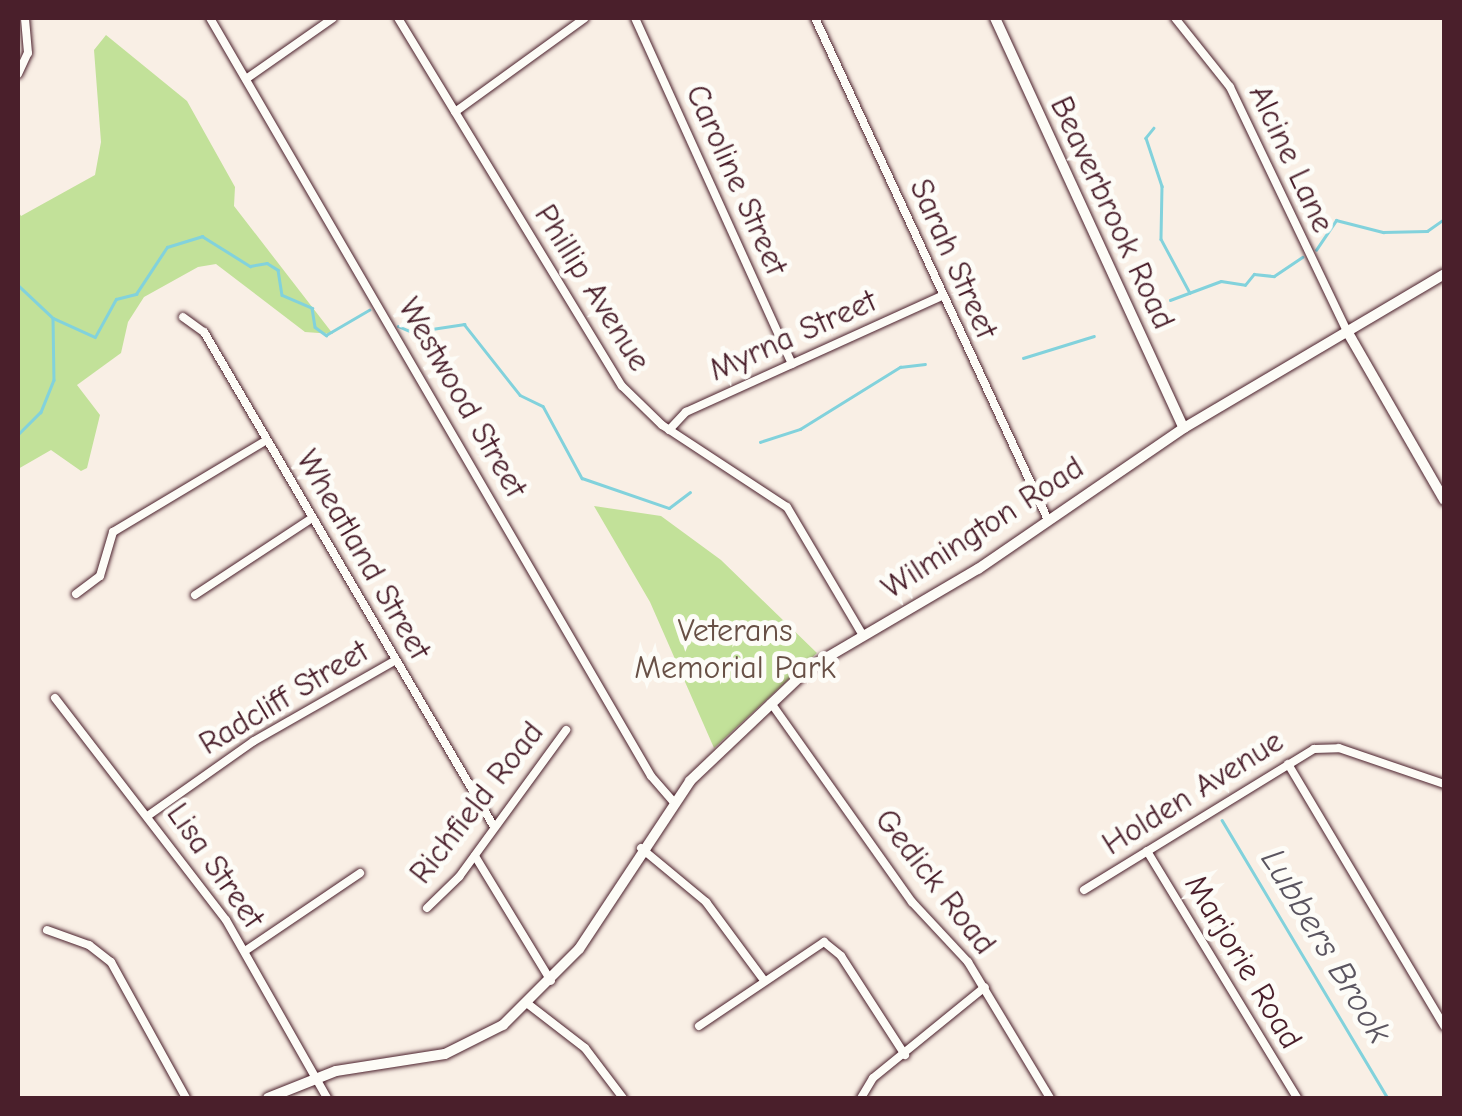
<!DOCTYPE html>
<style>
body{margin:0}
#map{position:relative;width:1462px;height:1116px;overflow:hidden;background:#f9efe5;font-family:"Comic Neue",sans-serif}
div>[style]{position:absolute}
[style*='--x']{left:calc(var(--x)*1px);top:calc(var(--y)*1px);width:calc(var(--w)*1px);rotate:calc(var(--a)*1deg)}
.green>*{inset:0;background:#c2e199}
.stream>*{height:2.5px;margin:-1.25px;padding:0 1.25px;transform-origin:1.25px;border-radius:1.25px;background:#82d2dc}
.roads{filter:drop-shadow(0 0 2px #4a1f2b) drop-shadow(0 0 2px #4a1f2b)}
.street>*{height:8px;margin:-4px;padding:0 4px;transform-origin:4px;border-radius:4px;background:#fdfcf7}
.secondary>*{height:10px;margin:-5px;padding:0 5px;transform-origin:5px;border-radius:5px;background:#fdfcf7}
span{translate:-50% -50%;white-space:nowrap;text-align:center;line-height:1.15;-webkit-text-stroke:10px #fdfcf7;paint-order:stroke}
.street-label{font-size:32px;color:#4a1f2b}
.park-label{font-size:32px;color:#685046}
.water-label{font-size:35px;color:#5b5560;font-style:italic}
.frame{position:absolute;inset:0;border:20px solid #4a1f2b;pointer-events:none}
</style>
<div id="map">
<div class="green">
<div style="clip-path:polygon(106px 35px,187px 101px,235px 187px,234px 206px,333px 334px,305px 332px,216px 264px,198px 267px,144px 297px,128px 322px,121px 353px,77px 385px,100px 415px,87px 468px,81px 471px,51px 450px,18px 469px,18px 211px,21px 216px,95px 175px,101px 142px,94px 50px)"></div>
<div style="clip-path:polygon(594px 506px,661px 516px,721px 560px,817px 653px,714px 748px,650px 602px)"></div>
</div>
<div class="stream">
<div style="--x:1154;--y:128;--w:13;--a:129"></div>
<div style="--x:1146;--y:138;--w:51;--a:71.6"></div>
<div style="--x:1162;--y:186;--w:53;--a:91.1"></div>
<div style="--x:1161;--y:239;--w:61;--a:61.8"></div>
<div style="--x:1316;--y:250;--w:36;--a:-56"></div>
<div style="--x:1336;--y:220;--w:49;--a:14.3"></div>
<div style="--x:1383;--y:232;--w:44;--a:-1.3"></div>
<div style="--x:1427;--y:231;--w:21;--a:-35"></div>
<div style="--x:18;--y:285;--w:48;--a:43.3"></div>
<div style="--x:53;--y:318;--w:62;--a:89.1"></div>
<div style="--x:54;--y:380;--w:35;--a:112"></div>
<div style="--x:41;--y:412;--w:33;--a:135"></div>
<div style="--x:1170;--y:300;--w:54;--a:-20.4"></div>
<div style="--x:1221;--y:281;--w:24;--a:9"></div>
<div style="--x:1245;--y:285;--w:14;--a:-51"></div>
<div style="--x:1254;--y:274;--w:20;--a:6"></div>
<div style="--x:1274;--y:276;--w:34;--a:-34"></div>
<div style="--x:53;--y:318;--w:46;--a:24.3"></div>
<div style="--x:95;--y:337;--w:43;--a:-61.1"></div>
<div style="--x:116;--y:299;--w:21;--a:-14"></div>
<div style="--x:136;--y:294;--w:56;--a:-56.6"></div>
<div style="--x:167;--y:247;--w:37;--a:-17"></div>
<div style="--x:202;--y:236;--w:57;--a:32"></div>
<div style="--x:250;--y:266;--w:17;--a:-10"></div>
<div style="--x:267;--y:263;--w:13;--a:32"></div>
<div style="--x:278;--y:270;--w:25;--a:81"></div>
<div style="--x:282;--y:295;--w:33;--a:23"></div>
<div style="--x:312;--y:308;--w:19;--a:81"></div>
<div style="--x:315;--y:327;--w:14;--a:36"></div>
<div style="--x:326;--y:335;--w:50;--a:-30.2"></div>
<div style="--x:398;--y:326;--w:15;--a:23"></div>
<div style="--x:412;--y:332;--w:53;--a:-8.7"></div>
<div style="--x:464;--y:324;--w:90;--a:51.7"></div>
<div style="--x:520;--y:395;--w:25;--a:26"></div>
<div style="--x:543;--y:406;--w:82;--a:61.6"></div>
<div style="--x:582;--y:478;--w:92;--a:19"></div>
<div style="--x:669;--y:508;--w:26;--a:-37"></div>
<div style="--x:1023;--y:358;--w:74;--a:-17.2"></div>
<div style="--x:760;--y:442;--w:42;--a:-18"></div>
<div style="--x:800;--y:429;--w:118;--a:-31.8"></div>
<div style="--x:900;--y:367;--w:25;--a:-7"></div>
<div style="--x:1222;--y:820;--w:324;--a:59.2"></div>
</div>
<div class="roads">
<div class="street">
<div style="--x:210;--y:18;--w:877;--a:59.81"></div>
<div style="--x:651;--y:776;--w:33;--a:49"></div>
<div style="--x:398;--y:18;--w:431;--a:58.7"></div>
<div style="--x:622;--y:386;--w:56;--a:44.3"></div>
<div style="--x:662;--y:425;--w:149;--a:33.3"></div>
<div style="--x:787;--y:507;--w:147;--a:59.4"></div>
<div style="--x:635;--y:18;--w:380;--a:65.6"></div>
<div style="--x:815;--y:18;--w:553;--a:65.1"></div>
<div style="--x:1175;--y:18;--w:88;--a:51.4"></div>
<div style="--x:1230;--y:87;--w:271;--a:64.4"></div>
<div style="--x:18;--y:74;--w:23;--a:-65"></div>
<div style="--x:28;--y:53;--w:35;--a:-95"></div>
<div style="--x:246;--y:79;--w:106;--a:-35"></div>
<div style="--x:455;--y:112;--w:160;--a:-35.9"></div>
<div style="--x:183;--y:317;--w:26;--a:36"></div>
<div style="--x:204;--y:332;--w:571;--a:59.62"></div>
<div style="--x:669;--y:430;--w:25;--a:-47"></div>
<div style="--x:686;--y:412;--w:281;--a:-24.4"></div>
<div style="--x:76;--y:594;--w:30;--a:-37"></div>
<div style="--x:100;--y:576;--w:46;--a:-73.5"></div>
<div style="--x:113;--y:532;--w:179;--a:-30.9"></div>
<div style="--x:195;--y:595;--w:140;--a:-33.3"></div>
<div style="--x:55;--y:698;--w:280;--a:52.4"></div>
<div style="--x:226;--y:920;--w:205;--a:60.4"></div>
<div style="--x:771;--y:703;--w:244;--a:54.7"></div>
<div style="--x:912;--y:902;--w:82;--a:47"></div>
<div style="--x:968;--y:962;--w:159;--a:58.9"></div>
<div style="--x:1288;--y:764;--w:305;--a:59.2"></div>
<div style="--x:149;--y:815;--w:128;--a:-35.2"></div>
<div style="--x:254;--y:741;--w:163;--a:-29.7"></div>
<div style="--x:641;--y:848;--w:85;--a:39.7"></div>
<div style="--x:706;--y:902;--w:96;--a:53.5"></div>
<div style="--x:1147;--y:851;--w:289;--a:58.7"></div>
<div style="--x:475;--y:856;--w:146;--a:58.7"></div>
<div style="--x:1084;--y:890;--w:270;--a:-31.5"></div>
<div style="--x:1314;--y:749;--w:25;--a:-2"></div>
<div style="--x:1339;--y:748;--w:111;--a:18.9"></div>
<div style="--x:427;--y:908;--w:45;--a:-44.1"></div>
<div style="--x:459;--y:877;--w:182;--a:-53.9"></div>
<div style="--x:47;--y:930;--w:45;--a:19.7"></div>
<div style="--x:89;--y:945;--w:28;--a:38"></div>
<div style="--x:111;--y:962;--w:155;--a:61.1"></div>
<div style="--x:245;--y:951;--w:139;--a:-34.1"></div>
<div style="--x:528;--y:1004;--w:72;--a:37.7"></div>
<div style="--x:585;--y:1048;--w:63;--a:52.8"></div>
<div style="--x:699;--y:1026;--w:151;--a:-33.9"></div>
<div style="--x:824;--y:942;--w:22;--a:39"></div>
<div style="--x:841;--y:956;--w:118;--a:57.1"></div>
<div style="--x:861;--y:1098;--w:23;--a:-59"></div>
<div style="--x:873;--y:1078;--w:144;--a:-39.1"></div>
</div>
<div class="secondary">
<div style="--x:995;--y:18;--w:451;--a:65.3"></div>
<div style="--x:1347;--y:331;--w:195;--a:60.1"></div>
<div style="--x:268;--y:1098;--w:73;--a:-21.7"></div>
<div style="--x:336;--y:1071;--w:110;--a:-8.9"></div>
<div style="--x:445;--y:1054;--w:65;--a:-26.6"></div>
<div style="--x:503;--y:1025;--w:107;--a:-45"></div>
<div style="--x:579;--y:949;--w:201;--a:-56.5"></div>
<div style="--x:690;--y:781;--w:164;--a:-43.5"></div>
<div style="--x:809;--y:668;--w:196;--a:-30.4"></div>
<div style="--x:978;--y:569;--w:250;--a:-34.4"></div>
<div style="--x:1184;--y:428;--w:302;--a:-30.6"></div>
</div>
</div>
<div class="street-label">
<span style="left:1291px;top:159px;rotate:65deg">Alcine Lane</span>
<span style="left:736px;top:180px;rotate:66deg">Caroline Street</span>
<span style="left:1112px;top:213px;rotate:65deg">Beaverbrook Road</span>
<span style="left:953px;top:259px;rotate:66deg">Sarah Street</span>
<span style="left:592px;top:288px;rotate:58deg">Phillip Avenue</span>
<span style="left:793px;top:336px;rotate:-24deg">Myrna Street</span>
<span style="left:462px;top:398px;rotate:60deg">Westwood Street</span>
<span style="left:983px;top:528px;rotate:-33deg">Wilmington Road</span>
<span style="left:363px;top:555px;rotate:60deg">Wheatland Street</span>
<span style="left:284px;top:698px;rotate:-31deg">Radcliff Street</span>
<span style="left:1193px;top:793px;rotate:-32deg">Holden Avenue</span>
<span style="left:477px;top:803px;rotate:-52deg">Richfield Road</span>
<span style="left:215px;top:866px;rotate:55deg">Lisa Street</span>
<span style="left:935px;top:882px;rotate:52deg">Gedick Road</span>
<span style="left:1243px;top:962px;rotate:59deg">Marjorie Road</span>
</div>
<div class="park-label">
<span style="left:735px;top:650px">Veterans<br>Memorial Park</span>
</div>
<div class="water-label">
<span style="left:1326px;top:946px;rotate:59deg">Lubbers Brook</span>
</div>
<div class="frame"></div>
</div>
